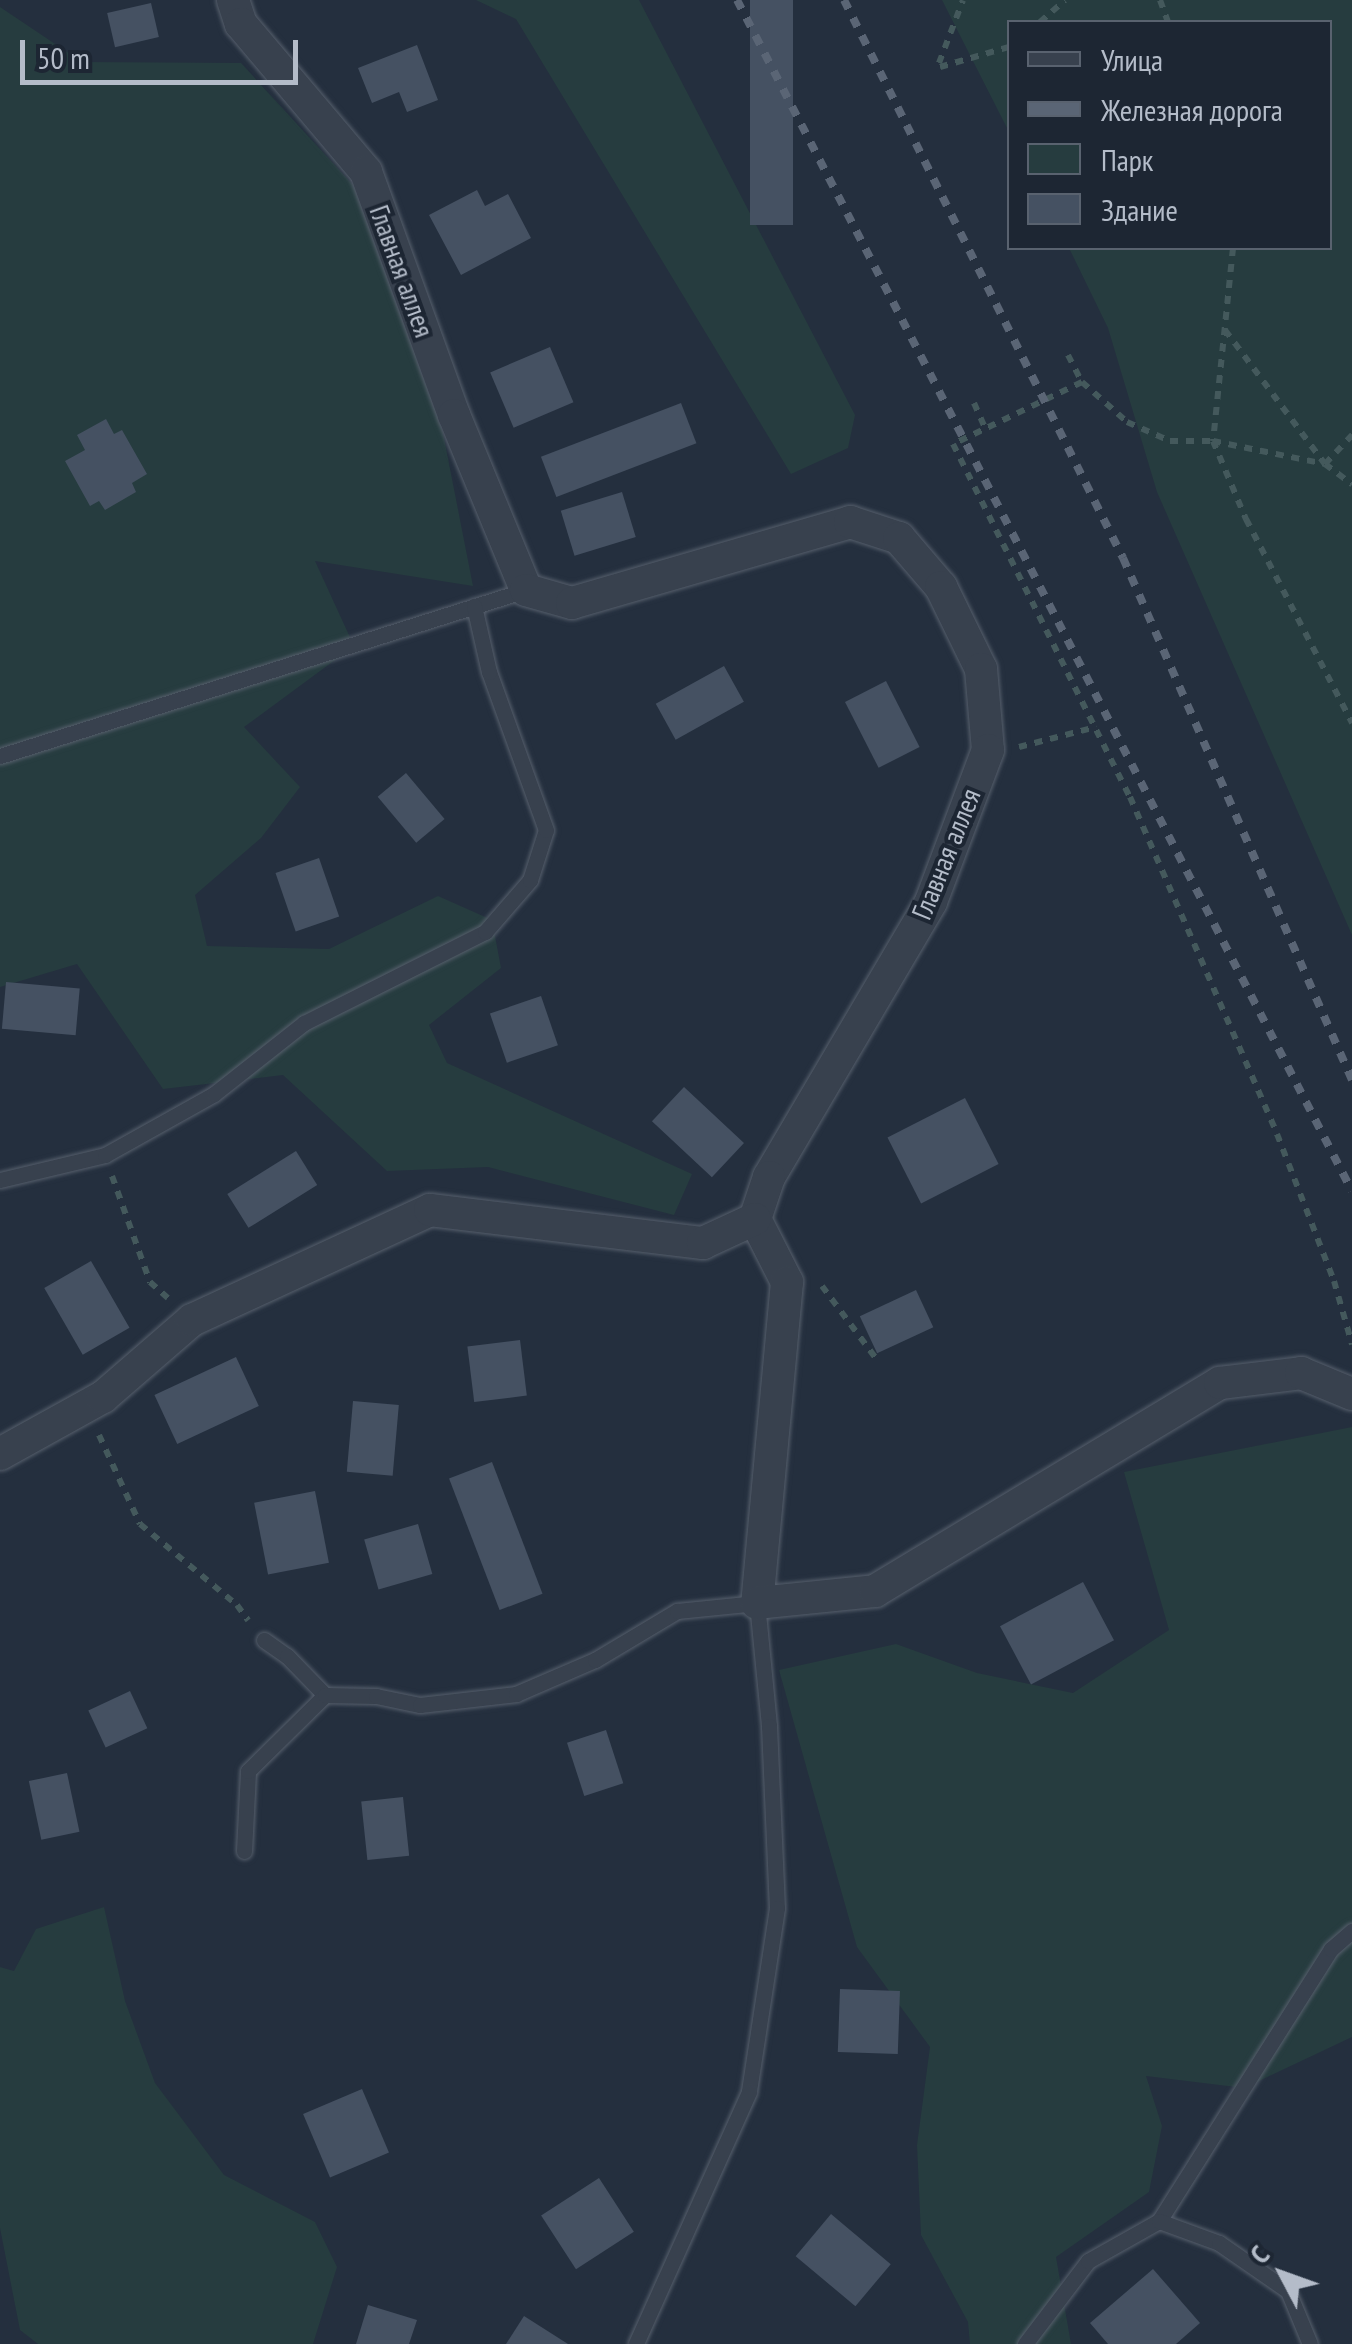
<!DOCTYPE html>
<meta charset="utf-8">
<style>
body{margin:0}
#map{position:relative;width:1352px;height:2344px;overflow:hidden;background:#242f3e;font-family:"PT Sans Narrow",sans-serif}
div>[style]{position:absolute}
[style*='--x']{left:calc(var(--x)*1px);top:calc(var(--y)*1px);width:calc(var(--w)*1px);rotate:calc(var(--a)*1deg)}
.green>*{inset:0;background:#263c3f}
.building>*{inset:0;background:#455162;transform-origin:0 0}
.path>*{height:6px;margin-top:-3px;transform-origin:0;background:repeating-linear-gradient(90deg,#44595c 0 8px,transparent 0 16px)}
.roads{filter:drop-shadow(0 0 2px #565f6c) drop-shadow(0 0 2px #565f6c)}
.service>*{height:15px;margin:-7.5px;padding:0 7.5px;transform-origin:7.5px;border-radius:7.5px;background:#38414e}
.minor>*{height:32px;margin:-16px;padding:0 16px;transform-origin:16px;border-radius:16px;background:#38414e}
.rail>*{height:8px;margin-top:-4px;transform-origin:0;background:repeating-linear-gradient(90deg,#5a6575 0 10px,transparent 0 20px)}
span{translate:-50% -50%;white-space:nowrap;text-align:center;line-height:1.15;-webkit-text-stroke:8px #1d2633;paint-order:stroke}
.street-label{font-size:28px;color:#b4bcc9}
.legend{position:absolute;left:1007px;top:20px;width:325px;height:230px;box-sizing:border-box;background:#1d2633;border:2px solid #59626f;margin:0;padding:12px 18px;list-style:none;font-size:30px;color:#b4bcc9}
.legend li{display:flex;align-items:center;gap:20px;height:50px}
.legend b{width:50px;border:2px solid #59626f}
.north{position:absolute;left:1232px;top:2224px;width:100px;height:100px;-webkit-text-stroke:8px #1d2633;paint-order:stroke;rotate:311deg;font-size:28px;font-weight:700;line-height:40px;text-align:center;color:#b4bcc9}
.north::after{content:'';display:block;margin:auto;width:35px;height:45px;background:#b4bcc9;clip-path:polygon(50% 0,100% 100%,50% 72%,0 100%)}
.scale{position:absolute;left:20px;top:40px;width:278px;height:45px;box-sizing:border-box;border:5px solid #b4bcc9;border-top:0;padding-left:12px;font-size:30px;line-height:35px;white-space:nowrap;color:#b4bcc9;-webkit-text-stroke:8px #1d2633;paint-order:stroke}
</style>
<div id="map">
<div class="green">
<div style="clip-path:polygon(476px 0,639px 0,855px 415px,848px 448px,791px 474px,516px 19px)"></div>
<div style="clip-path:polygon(942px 0,1352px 0,1352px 935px,1157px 492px,1108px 328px,1069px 248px,1330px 248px,1330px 22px,1009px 22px,1009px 132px)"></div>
<div style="clip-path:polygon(0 7px,82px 62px,241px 63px,353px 185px,443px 433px,473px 586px,315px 561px,354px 646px,244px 727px,300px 787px,261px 838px,195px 895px,207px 946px,329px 949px,438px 896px,492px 920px,501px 968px,429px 1025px,447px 1063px,692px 1174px,674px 1215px,488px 1167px,387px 1171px,283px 1075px,163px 1089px,77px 964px,0 987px)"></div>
<div style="clip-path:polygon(1352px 1427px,1352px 2037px,1244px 2088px,1146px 2076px,1162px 2126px,1149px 2192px,1056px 2257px,1071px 2344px,970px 2344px,968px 2322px,921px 2235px,917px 2145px,930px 2047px,857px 1947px,779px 1670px,896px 1644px,977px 1673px,1073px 1693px,1169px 1630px,1124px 1472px)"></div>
<div style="clip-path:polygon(104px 1907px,125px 2001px,155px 2083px,224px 2175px,315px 2222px,337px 2267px,313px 2344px,38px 2344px,20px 2330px,0 2228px,0 1967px,14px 1971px,36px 1929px)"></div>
</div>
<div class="building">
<div style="left:750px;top:0;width:43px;height:225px"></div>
<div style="left:151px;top:3px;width:35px;height:45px;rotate:77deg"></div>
<div style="clip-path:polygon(417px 45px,438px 100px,407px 112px,399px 92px,372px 103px,358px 68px)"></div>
<div style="clip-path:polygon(477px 190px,485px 206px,508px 194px,531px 238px,461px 275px,429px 215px)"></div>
<div style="left:550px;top:347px;width:60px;height:65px;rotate:67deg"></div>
<div style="left:681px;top:403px;width:43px;height:150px;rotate:69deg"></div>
<div style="clip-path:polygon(106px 419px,114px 434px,122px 430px,147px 474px,132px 483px,136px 492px,105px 510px,99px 501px,90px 506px,65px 461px,85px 450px,77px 435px)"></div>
<div style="left:622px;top:492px;width:47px;height:64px;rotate:73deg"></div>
<div style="left:724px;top:666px;width:41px;height:78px;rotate:61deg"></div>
<div style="left:886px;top:681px;width:74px;height:46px;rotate:63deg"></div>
<div style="left:406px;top:773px;width:60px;height:37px;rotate:50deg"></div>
<div style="left:319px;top:858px;width:62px;height:46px;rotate:71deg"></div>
<div style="left:6px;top:982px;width:74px;height:47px;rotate:5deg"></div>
<div style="left:541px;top:996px;width:52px;height:54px;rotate:71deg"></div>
<div style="left:684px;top:1087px;width:82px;height:47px;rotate:43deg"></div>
<div style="left:965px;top:1098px;width:74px;height:87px;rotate:63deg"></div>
<div style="left:296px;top:1151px;width:40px;height:81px;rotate:58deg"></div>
<div style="left:91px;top:1261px;width:77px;height:54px;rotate:60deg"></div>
<div style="left:916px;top:1290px;width:41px;height:62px;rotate:65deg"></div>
<div style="left:520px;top:1340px;width:56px;height:53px;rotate:83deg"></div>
<div style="left:236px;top:1357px;width:54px;height:90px;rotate:65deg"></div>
<div style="left:353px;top:1401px;width:46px;height:71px;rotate:5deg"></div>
<div style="left:492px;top:1462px;width:141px;height:46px;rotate:69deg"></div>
<div style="left:315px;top:1491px;width:73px;height:62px;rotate:79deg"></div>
<div style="left:418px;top:1524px;width:52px;height:56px;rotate:74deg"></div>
<div style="left:1083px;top:1582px;width:66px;height:94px;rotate:62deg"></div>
<div style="left:130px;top:1691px;width:41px;height:46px;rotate:65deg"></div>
<div style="left:606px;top:1730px;width:56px;height:41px;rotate:72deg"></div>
<div style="left:67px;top:1773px;width:60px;height:39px;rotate:78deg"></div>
<div style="left:403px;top:1797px;width:59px;height:42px;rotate:84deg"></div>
<div style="left:840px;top:1989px;width:60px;height:63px;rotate:2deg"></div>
<div style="left:362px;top:2089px;width:69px;height:64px;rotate:67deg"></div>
<div style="left:599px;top:2178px;width:64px;height:69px;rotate:57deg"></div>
<div style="left:831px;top:2214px;width:78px;height:55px;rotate:40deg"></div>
<div style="clip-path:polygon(1153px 2269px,1200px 2323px,1176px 2344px,1108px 2344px,1090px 2323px)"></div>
<div style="clip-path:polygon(368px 2305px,417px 2320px,409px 2344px,356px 2344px)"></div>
<div style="clip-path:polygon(524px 2316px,568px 2344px,506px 2344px)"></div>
</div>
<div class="path">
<div style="--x:1160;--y:0;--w:23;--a:70"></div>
<div style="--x:1040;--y:22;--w:33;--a:-41"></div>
<div style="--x:939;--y:63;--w:67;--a:-69.1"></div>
<div style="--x:940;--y:67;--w:72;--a:-16.2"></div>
<div style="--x:1233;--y:248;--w:194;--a:95.9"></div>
<div style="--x:1213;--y:441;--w:85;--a:67.1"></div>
<div style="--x:1246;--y:519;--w:230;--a:62.5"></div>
<div style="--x:1225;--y:330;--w:167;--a:53.3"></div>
<div style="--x:1325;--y:464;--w:40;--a:-47"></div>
<div style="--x:1068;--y:355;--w:30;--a:63"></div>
<div style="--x:1082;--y:382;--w:60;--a:41.6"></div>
<div style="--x:1127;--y:422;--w:47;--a:23.8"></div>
<div style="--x:1170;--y:441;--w:43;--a:0"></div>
<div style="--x:1213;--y:441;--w:114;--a:11.6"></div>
<div style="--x:1325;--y:464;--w:34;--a:37"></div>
<div style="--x:1082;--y:382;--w:143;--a:154.3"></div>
<div style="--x:953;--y:444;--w:395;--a:63.4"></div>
<div style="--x:1130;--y:797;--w:368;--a:66.4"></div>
<div style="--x:1277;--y:1134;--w:158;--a:68.8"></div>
<div style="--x:1334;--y:1281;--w:66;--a:74.1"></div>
<div style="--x:974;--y:403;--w:27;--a:66"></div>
<div style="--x:1019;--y:747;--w:80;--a:-14.6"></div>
<div style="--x:112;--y:1176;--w:113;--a:70.3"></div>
<div style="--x:150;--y:1282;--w:24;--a:42"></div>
<div style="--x:822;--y:1286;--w:89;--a:53.3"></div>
<div style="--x:99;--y:1435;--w:98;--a:65.3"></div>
<div style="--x:140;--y:1524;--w:126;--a:39.9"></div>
<div style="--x:237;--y:1605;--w:19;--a:54"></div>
</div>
<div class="roads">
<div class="service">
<div style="--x:0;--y:756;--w:552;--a:-17.52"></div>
<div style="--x:0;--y:1180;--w:108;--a:-13.4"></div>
<div style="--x:105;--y:1155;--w:125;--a:-29.2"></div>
<div style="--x:214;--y:1094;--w:115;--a:-38.3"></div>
<div style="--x:304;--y:1023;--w:203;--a:-26.7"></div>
<div style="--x:485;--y:932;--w:69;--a:-49.1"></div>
<div style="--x:530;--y:880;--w:52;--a:-72.3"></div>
<div style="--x:546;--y:830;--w:168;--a:-109.8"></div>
<div style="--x:489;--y:672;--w:68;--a:-102.8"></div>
<div style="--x:264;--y:1640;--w:28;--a:35"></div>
<div style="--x:287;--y:1656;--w:54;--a:45.7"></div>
<div style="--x:244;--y:1851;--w:80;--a:-87.1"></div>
<div style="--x:248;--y:1771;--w:108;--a:-44.6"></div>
<div style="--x:325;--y:1695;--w:51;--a:1.1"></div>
<div style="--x:376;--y:1696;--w:45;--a:11.6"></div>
<div style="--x:420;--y:1705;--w:97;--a:-6.5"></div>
<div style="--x:516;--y:1694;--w:86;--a:-23.3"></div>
<div style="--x:595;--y:1660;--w:96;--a:-30.9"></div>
<div style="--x:677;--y:1611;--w:80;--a:-5.7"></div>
<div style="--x:757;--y:1603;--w:124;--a:84.4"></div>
<div style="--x:769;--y:1726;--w:182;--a:87.5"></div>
<div style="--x:777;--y:1908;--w:186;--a:98.7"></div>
<div style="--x:749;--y:2092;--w:276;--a:114.2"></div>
<div style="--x:1159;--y:2221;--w:322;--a:-57.7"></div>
<div style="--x:1331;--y:1949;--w:28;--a:-41"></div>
<div style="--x:1025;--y:2344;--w:104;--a:-52.8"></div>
<div style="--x:1088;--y:2261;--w:81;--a:-29.4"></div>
<div style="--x:1159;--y:2221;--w:64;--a:20.1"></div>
<div style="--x:1219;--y:2243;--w:84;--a:34.8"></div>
<div style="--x:1288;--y:2291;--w:57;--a:67.5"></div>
</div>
<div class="minor">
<div style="--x:233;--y:0;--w:25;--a:72"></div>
<div style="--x:241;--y:24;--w:194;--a:49.8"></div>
<div style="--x:366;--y:172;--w:258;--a:70.1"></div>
<div style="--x:454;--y:415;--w:189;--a:67.6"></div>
<div style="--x:526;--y:590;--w:48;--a:15.8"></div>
<div style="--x:572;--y:603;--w:290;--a:-16.2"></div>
<div style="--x:850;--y:522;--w:52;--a:18.1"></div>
<div style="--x:899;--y:538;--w:65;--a:49.4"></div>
<div style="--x:941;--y:587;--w:91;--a:64"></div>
<div style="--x:981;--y:669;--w:81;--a:85.1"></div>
<div style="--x:988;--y:750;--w:162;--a:110.6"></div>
<div style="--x:931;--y:902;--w:319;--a:120.5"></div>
<div style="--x:769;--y:1177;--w:44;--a:108.4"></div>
<div style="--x:755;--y:1219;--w:71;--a:63.1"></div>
<div style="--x:787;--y:1282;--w:322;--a:95.3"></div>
<div style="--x:757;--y:1603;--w:119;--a:-5.8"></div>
<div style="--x:875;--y:1591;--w:403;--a:-31.1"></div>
<div style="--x:1220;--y:1383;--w:82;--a:-7"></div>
<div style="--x:1301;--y:1373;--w:55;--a:22.4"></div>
<div style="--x:0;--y:1454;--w:118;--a:-29"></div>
<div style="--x:103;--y:1397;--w:118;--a:-40.9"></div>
<div style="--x:192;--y:1320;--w:262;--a:-24.8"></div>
<div style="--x:430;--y:1210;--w:275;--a:6.9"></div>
<div style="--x:703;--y:1243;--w:57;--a:-24.8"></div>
</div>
</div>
<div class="rail">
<div style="--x:737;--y:0;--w:1340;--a:62.69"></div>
<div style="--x:844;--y:0;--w:624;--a:63.43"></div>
<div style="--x:1123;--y:558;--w:570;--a:66.31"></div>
</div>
<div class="street-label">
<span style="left:402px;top:271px;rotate:70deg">Главная аллея</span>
<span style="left:946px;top:854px;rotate:-68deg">Главная аллея</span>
</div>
<ul class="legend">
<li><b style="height:12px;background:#38414e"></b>Улица</li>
<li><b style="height:12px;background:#5a6575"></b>Железная дорога</li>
<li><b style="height:28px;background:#263c3f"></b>Парк</li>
<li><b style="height:28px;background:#455162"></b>Здание</li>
</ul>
<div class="north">С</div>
<div class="scale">50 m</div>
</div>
